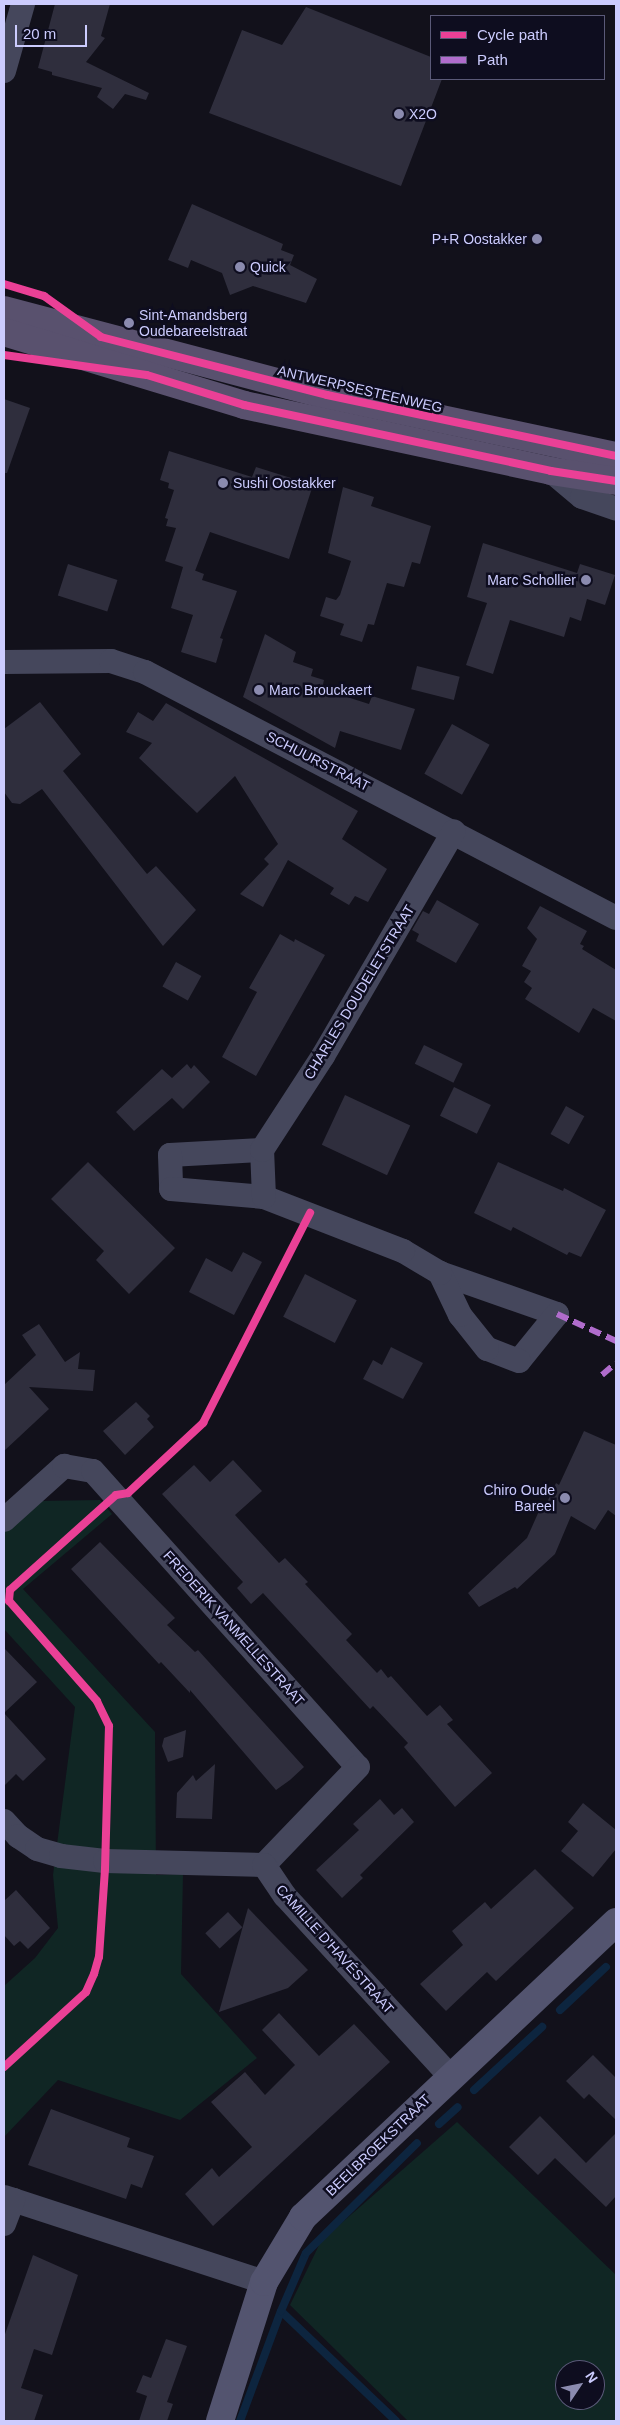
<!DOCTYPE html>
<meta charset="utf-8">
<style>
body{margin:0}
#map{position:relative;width:620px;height:2425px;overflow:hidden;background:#12111b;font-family:Arial,sans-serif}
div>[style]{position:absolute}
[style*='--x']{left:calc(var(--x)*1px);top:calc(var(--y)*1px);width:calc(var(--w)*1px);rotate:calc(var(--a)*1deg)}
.green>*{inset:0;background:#102624}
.stream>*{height:8px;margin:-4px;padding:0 4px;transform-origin:4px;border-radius:4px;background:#0d253f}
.building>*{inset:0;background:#2f2e3d;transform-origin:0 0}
.street>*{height:24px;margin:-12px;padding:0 12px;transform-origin:12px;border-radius:12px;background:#45475c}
.secondary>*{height:28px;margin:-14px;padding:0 14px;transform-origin:14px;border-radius:14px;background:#53546f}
.primary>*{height:28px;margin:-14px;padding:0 14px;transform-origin:14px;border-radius:14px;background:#59516e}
.quiet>*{height:6px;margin-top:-3px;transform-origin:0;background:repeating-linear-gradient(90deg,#b06ccc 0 12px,transparent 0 18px)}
.cycleway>*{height:8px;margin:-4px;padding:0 4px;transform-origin:4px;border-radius:4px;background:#ea4096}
.dots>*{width:14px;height:14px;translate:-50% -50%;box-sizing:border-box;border:2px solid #0e0d1f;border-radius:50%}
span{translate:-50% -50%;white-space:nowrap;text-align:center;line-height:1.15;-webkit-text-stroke:5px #0e0d1f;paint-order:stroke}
.poi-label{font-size:14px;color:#ccccfe}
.left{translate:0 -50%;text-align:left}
.right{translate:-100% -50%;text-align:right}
.street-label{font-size:14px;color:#ccccfe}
.frame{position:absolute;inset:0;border:5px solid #ccccfe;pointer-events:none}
.legend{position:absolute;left:430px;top:15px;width:175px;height:65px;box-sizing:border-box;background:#0e0d1f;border:1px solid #5a5978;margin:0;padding:6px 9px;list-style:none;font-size:15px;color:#ccccfe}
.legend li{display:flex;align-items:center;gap:10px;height:25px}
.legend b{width:25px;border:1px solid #5a5978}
.north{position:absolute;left:555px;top:2360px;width:50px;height:50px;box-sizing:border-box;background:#0e0d1f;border:1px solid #5a5978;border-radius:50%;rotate:56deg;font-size:14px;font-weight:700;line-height:20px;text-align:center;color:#ccccfe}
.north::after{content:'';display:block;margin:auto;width:18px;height:22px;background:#8b8baf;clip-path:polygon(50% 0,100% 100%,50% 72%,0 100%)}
.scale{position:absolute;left:15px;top:25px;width:72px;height:22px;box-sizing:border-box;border:2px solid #ccccfe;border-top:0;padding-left:6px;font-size:15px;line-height:18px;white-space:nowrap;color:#ccccfe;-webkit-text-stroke:4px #0e0d1f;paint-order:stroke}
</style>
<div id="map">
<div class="green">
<div style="clip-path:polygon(100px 1500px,112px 1514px,23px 1589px,155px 1732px,156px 1875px,183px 1874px,181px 1974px,257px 2058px,180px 2120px,58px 2080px,4px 2137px,4px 1986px,35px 1958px,58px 1928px,53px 1875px,75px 1707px,4px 1629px,4px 1528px,40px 1501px)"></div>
<div style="clip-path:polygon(evenodd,457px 2122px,616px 2275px,616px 2421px,408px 2421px,290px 2305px,321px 2241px,457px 2122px,565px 2370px,595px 2370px,595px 2400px,565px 2400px,565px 2370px)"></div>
</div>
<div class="stream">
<div style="--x:560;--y:2010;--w:63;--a:-43.1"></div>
<div style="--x:474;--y:2090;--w:93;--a:-42.8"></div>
<div style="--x:439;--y:2124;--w:25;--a:-42"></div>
<div style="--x:240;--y:2421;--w:117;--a:-69.6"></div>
<div style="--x:396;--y:2421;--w:159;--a:-136.3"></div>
<div style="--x:281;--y:2311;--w:63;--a:-66.7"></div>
<div style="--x:306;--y:2253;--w:156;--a:-44.7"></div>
</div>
<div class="building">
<div style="clip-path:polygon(55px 4px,110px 4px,101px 36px,105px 38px,86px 62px,149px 93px,146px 100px,125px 94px,113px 109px,97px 97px,102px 88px,52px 75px,52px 72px,38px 68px)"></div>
<div style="clip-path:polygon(306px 7px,431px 57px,431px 79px,442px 79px,401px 186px,209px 113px,242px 30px,282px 45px)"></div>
<div style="clip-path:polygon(192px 204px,283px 244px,281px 250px,294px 255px,290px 265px,317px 279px,306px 303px,253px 286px,230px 295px,222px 273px,191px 260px,188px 268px,168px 260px)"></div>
<div style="clip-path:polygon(4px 399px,30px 408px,7px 473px,4px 473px)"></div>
<div style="clip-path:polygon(169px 451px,252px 477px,256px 467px,313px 485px,289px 559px,210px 532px,195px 571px,191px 569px,204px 574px,202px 580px,237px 591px,220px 638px,223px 639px,216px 663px,181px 652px,193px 615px,171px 608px,183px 567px,165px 561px,176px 528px,166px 526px,168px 519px,165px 518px,174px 490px,168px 488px,169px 483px,160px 480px)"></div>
<div style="clip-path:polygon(343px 487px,374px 497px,371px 506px,431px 526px,420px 564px,412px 562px,404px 587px,387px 583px,374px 625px,368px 624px,362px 642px,340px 635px,344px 624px,320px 616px,326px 597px,336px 600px,340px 595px,351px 561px,328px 553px)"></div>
<div style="clip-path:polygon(483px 543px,577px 573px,580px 564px,615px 575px,605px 605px,587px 599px,581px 621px,570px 617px,564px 637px,510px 620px,493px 674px,466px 665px,487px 603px,467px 597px)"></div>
<div style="left:68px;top:564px;width:52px;height:33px;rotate:18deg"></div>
<div style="clip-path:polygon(265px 634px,296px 652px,293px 662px,313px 669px,311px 676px,324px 680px,322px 689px,369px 704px,372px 696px,415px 709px,401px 750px,340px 731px,335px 748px,243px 697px)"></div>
<div style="left:417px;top:666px;width:44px;height:24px;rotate:14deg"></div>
<div style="clip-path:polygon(40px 702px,81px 754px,63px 771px,147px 874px,156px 866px,196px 910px,163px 946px,42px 789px,20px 804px,12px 803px,4px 792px,4px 729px)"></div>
<div style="clip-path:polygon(166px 703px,358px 811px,342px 839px,387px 869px,368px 902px,355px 896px,349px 905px,330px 894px,334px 888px,288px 860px,263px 907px,240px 894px,269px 864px,264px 859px,278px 844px,235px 776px,197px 813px,139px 758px,152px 743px,126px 732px,138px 712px,153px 721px)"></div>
<div style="left:452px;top:724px;width:43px;height:57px;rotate:29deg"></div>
<div style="clip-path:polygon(437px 900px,479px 924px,456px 963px,416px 941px,419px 934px,412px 930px,423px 911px,429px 914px)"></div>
<div style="clip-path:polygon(540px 906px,587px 931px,580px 944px,584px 946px,582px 949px,616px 970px,616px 1021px,593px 1008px,579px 1033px,525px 999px,532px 988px,524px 982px,531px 971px,522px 966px,537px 939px,527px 928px)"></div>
<div style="clip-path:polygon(280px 934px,294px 942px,295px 939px,325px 955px,256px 1076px,222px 1057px,257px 992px,249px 988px)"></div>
<div style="left:176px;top:962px;width:29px;height:28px;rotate:29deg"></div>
<div style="left:424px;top:1045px;width:43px;height:21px;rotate:26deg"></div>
<div style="clip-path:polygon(187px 1064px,191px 1069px,194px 1065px,210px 1082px,183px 1109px,172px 1098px,134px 1131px,116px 1112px,162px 1069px,172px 1078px)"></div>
<div style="left:454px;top:1087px;width:41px;height:32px;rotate:26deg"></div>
<div style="left:345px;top:1095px;width:72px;height:55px;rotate:25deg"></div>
<div style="left:566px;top:1106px;width:21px;height:32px;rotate:29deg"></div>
<div style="clip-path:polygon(88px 1162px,175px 1248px,129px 1294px,96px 1260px,104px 1251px,51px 1199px)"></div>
<div style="clip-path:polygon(498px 1162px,563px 1191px,564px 1188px,606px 1210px,581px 1257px,569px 1252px,567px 1255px,513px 1227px,511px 1231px,474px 1213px)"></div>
<div style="clip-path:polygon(243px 1252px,262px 1262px,234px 1315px,189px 1292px,206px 1258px,232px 1272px)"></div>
<div style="left:305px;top:1274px;width:58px;height:48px;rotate:27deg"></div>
<div style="clip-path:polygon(39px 1324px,65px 1362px,80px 1352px,78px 1369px,95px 1370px,93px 1391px,29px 1387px,49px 1409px,4px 1451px,4px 1385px,36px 1355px,22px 1335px)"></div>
<div style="clip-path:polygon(391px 1347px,423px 1363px,403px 1399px,363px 1379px,373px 1360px,382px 1365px)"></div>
<div style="clip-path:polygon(136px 1402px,150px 1416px,147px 1419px,154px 1427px,125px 1455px,103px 1431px)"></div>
<div style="clip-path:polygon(584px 1431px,616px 1445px,616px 1516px,608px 1510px,595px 1530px,571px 1516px,555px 1554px,517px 1589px,515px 1587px,479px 1607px,468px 1593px,527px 1538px,539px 1511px,542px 1513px,556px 1483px,559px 1485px)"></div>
<div style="clip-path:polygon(233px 1460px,262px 1491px,235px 1515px,279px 1563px,285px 1558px,308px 1582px,305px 1584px,352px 1634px,346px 1640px,377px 1673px,381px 1669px,388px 1678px,391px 1676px,427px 1716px,440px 1705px,453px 1720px,447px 1724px,492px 1773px,455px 1807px,404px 1747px,408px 1743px,373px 1706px,370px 1709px,263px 1593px,251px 1604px,237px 1588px,243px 1582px,162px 1494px,194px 1465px,210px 1482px)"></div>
<div style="clip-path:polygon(100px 1542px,175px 1618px,167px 1625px,195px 1652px,198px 1650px,304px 1767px,290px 1780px,276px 1790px,190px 1690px,190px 1693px,161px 1662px,159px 1664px,71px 1569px)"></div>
<div style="clip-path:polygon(4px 1648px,37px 1682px,4px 1713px,46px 1759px,23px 1781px,16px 1774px,4px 1786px)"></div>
<div style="clip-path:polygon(186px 1730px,183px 1757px,168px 1762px,162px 1746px,164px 1738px)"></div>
<div style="clip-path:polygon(215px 1764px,212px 1819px,176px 1818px,177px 1793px,193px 1775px,196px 1781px)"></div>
<div style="clip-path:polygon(380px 1799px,394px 1815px,402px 1808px,414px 1822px,360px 1875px,363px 1878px,342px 1898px,316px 1870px,359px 1830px,353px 1824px)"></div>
<div style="clip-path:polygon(583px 1803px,616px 1830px,616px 1849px,593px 1877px,561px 1851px,578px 1831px,568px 1822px)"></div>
<div style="clip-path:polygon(535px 1869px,574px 1908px,496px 1981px,487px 1972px,446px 2011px,420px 1984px,463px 1945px,452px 1931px,485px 1902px,491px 1909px)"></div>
<div style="clip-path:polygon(16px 1890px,50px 1928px,28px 1949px,20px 1941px,14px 1946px,4px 1935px,4px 1901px)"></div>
<div style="clip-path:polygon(248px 1908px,308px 1970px,288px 1988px,219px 2012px)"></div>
<div style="left:228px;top:1912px;width:21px;height:31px;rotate:47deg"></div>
<div style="clip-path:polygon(279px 2013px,319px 2056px,354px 2024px,390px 2062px,213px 2226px,185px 2194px,212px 2168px,219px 2177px,252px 2147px,211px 2102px,245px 2072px,265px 2095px,295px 2065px,262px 2030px)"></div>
<div style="clip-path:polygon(593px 2055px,616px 2078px,616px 2120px,589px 2094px,584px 2099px,566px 2081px)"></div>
<div style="clip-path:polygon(51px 2109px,130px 2138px,127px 2147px,154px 2156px,142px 2188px,131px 2184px,126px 2199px,28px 2165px)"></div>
<div style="clip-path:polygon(540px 2116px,586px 2163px,616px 2133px,616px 2196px,606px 2207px,555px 2158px,538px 2175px,509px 2147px)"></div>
<div style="clip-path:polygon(33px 2255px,78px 2275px,52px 2355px,34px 2349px,21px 2388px,43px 2395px,34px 2421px,4px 2421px,4px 2337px)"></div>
<div style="clip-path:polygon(166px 2339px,187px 2346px,167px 2402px,173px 2404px,167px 2421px,139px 2421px,147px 2396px,136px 2392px,143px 2375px,151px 2378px)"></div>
</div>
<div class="street">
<div style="--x:4;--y:71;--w:70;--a:-74.2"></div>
<div style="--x:551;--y:471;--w:40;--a:40"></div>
<div style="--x:582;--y:497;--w:36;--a:19"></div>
<div style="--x:4;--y:662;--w:107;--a:-0.5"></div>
<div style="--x:111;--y:661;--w:36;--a:18"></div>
<div style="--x:145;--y:672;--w:531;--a:27.58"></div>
<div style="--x:262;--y:1150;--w:92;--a:176.9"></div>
<div style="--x:170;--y:1155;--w:34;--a:88"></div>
<div style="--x:171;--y:1189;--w:93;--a:4.9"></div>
<div style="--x:440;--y:1273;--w:124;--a:19.3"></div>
<div style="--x:557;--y:1314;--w:60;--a:129"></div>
<div style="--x:519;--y:1361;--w:34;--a:-159"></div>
<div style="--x:487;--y:1349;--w:43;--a:-128.5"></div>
<div style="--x:460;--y:1315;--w:47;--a:-115.5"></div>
<div style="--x:440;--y:1273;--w:43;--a:-149.3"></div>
<div style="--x:403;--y:1251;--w:149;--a:-158.8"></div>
<div style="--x:264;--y:1197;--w:47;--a:-92.4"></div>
<div style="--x:262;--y:1150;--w:112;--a:-57"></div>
<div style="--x:323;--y:1056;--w:260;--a:-59.8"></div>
<div style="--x:4;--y:1520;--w:81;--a:-42"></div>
<div style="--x:64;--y:1466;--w:29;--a:10"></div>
<div style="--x:93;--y:1471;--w:397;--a:48.2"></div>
<div style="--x:358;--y:1767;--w:136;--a:133.8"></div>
<div style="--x:4;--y:1821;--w:21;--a:47"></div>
<div style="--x:18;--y:1836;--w:23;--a:34"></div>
<div style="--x:37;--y:1849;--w:25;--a:16"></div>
<div style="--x:61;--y:1856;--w:44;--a:6.5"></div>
<div style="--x:105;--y:1861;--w:159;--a:1.4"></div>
<div style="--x:264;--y:1865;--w:37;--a:56"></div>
<div style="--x:285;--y:1896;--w:244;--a:47.5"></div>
<div style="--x:4;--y:2197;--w:274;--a:18.1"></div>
<div style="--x:4;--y:2224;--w:26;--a:-69"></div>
</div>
<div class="secondary">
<div style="--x:220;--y:2421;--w:146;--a:-72.4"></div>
<div style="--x:264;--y:2282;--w:76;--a:-59"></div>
<div style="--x:303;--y:2217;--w:430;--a:-43.3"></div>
</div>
<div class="primary">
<div style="--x:4;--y:310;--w:326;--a:14.8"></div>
<div style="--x:319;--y:393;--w:304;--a:12"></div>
<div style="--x:4;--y:332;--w:251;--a:16.9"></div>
<div style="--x:244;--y:405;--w:314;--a:12.1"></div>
<div style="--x:551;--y:471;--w:66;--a:8.7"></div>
</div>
<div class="quiet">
<div style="--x:557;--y:1314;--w:65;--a:24.6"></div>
<div style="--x:602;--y:1375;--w:18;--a:-41"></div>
</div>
<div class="cycleway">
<div style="--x:4;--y:284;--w:42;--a:16.7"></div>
<div style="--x:44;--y:296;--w:70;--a:35.7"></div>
<div style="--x:101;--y:337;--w:233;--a:14.4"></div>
<div style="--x:327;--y:395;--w:295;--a:11.9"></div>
<div style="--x:4;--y:355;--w:144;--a:8"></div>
<div style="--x:147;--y:375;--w:102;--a:17.2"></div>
<div style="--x:244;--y:405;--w:314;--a:12.1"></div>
<div style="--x:551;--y:471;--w:66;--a:8.7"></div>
<div style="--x:4;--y:2067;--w:111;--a:-42.4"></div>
<div style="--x:86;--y:1992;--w:20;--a:-66"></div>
<div style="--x:94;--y:1974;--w:18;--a:-74"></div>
<div style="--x:99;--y:1957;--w:88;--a:-86.1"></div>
<div style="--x:105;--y:1869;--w:143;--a:-88.4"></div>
<div style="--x:109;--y:1726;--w:28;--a:-116"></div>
<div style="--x:97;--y:1701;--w:133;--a:-131.3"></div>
<div style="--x:9;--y:1601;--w:11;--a:-85"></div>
<div style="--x:10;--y:1590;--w:142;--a:-41.9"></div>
<div style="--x:116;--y:1495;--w:12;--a:-9"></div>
<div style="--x:128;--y:1493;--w:103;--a:-43"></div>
<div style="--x:203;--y:1423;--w:236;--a:-63"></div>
</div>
<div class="dots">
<div style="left:399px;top:114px;background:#8b8baf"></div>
<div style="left:537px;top:239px;background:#8b8baf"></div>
<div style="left:240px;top:267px;background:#8b8baf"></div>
<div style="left:129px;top:323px;background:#8b8baf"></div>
<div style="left:223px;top:483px;background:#8b8baf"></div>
<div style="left:586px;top:580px;background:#8b8baf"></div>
<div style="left:259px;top:690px;background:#8b8baf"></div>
<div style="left:565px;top:1498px;background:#8b8baf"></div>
</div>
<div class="poi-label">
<span class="left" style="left:409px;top:114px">X2O</span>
<span class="right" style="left:527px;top:239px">P+R Oostakker</span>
<span class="left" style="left:250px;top:267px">Quick</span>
<span class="left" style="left:139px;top:323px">Sint-Amandsberg<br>Oudebareelstraat</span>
<span class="left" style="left:233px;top:483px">Sushi Oostakker</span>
<span class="right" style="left:576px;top:580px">Marc Schollier</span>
<span class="left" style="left:269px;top:690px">Marc Brouckaert</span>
<span class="right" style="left:555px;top:1498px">Chiro Oude<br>Bareel</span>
</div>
<div class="street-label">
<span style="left:360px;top:389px;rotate:13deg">ANTWERPSESTEENWEG</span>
<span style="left:318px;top:761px;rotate:27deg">SCHUURSTRAAT</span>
<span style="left:359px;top:992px;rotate:-59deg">CHARLES DOUDELETSTRAAT</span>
<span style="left:234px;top:1628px;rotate:48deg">FREDERIK VANMELLESTRAAT</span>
<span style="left:335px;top:1949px;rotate:48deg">CAMILLE D'HAVÉSTRAAT</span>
<span style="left:378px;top:2145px;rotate:-44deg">BEELBROEKSTRAAT</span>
</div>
<div class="frame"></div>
<ul class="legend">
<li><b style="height:6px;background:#ea4096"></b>Cycle path</li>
<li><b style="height:6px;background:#b06ccc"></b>Path</li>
</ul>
<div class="north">N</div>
<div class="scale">20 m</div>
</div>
